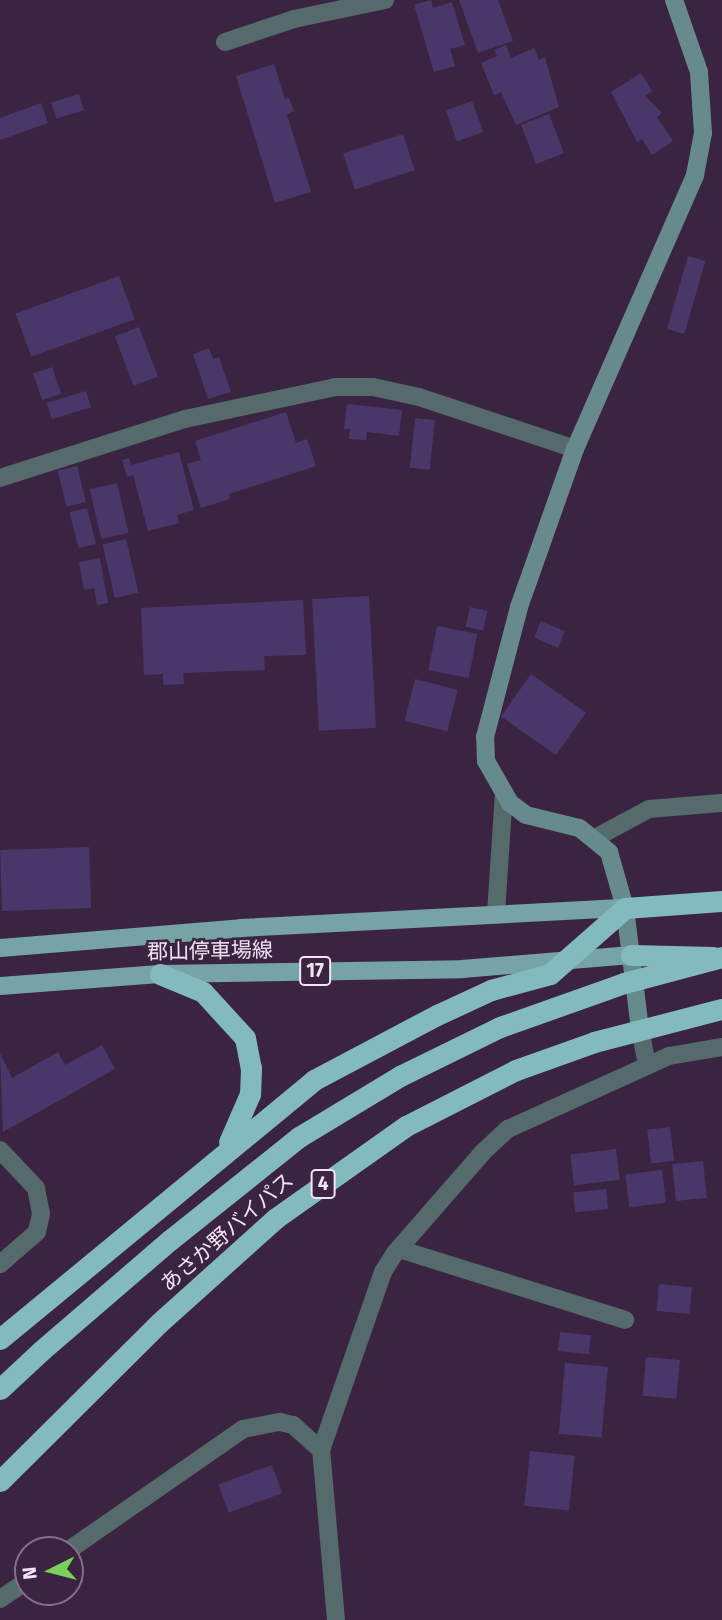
<!DOCTYPE html>
<meta charset="utf-8">
<style>
body{margin:0}
#map{position:relative;width:722px;height:1620px;overflow:hidden;background:#3b2441;font-family:"Fira Sans","Noto Sans JP",sans-serif}
div>[style]{position:absolute}
[style*='--x']{left:calc(var(--x)*1px);top:calc(var(--y)*1px);width:calc(var(--w)*1px);rotate:calc(var(--a)*1deg)}
.building>*{inset:0;background:#493769;transform-origin:0 0}
.street>*{height:18px;margin:-9px;padding:0 9px;transform-origin:9px;border-radius:9px;background:#546a6b}
.secondary>*{height:18px;margin:-9px;padding:0 9px;transform-origin:9px;border-radius:9px;background:#678b8c}
.primary>*{height:18px;margin:-9px;padding:0 9px;transform-origin:9px;border-radius:9px;background:#76a4a6}
.highway>*{height:21px;margin:-10.5px;padding:0 10.5px;transform-origin:10.5px;border-radius:10.5px;background:#83bbbd}
.highway-bridge>*{height:21px;margin:-10.5px;padding:0 10.5px;transform-origin:10.5px;border-radius:10.5px;background:#83bbbd}
span{translate:-50% -50%;white-space:nowrap;text-align:center;line-height:1.15;-webkit-text-stroke:5px #3b2441;paint-order:stroke}
.shield-label span{padding:2px 5px;background:#3b2441;border:2px solid;border-radius:5px;-webkit-text-stroke-width:0}
.shield-label{font-size:19px;color:#f2e4f6;font-weight:700}
.street-label{font-size:21px;color:#f2e4f6}
.north{position:absolute;left:14px;top:1536px;width:70px;height:70px;box-sizing:border-box;background:#3b2441;border:2px solid #847189;border-radius:50%;rotate:264deg;font-size:19px;font-weight:700;line-height:28px;text-align:center;color:#f2e4f6}
.north::after{content:'';display:block;margin:auto;width:24px;height:32px;background:#77d259;clip-path:polygon(50% 0,100% 100%,50% 72%,0 100%)}
</style>
<div id="map">
<div class="building">
<div style="clip-path:polygon(431px 0,433px 8px,452px 2px,465px 45px,450px 49px,455px 66px,434px 72px,414px 5px)"></div>
<div style="clip-path:polygon(459px 0,498px 0,513px 41px,478px 53px)"></div>
<div style="clip-path:polygon(506px 45px,511px 58px,534px 48px,539px 60px,545px 57px,559px 107px,516px 125px,501px 92px,494px 95px,481px 63px,497px 56px,494px 50px)"></div>
<div style="clip-path:polygon(274px 64px,285px 99px,289px 98px,294px 111px,287px 115px,311px 192px,275px 203px,236px 76px)"></div>
<div style="clip-path:polygon(641px 73px,652px 91px,645px 96px,662px 113px,657px 117px,673px 141px,652px 155px,642px 139px,637px 142px,611px 92px)"></div>
<div style="left:79px;top:94px;width:17px;height:29px;rotate:73deg"></div>
<div style="left:472px;top:101px;width:33px;height:28px;rotate:70deg"></div>
<div style="clip-path:polygon(41px 103px,48px 123px,0 140px,0 118px)"></div>
<div style="left:549px;top:114px;width:42px;height:30px;rotate:69deg"></div>
<div style="left:403px;top:134px;width:38px;height:63px;rotate:72deg"></div>
<div style="left:688px;top:256px;width:18px;height:76px;rotate:16deg"></div>
<div style="left:119px;top:276px;width:46px;height:110px;rotate:70deg"></div>
<div style="left:139px;top:327px;width:53px;height:26px;rotate:69deg"></div>
<div style="clip-path:polygon(209px 348px,213px 359px,219px 357px,231px 392px,208px 399px,193px 354px)"></div>
<div style="left:52px;top:367px;width:28px;height:20px;rotate:71deg"></div>
<div style="left:86px;top:391px;width:17px;height:41px;rotate:73deg"></div>
<div style="clip-path:polygon(347px 404px,402px 410px,399px 436px,367px 432px,366px 440px,349px 439px,350px 429px,344px 429px)"></div>
<div style="clip-path:polygon(286px 412px,296px 443px,307px 439px,316px 466px,229px 494px,230px 499px,201px 508px,187px 464px,201px 460px,195px 441px)"></div>
<div style="left:415px;top:418px;width:20px;height:50px;rotate:6deg"></div>
<div style="clip-path:polygon(179px 452px,194px 510px,177px 515px,179px 523px,148px 531px,133px 475px,127px 477px,122px 460px,129px 458px,131px 465px)"></div>
<div style="left:77px;top:466px;width:37px;height:20px;rotate:76deg"></div>
<div style="left:117px;top:483px;width:51px;height:28px;rotate:77deg"></div>
<div style="left:87px;top:508px;width:37px;height:18px;rotate:76deg"></div>
<div style="left:126px;top:539px;width:55px;height:24px;rotate:77deg"></div>
<div style="clip-path:polygon(100px 558px,108px 603px,97px 605px,94px 588px,84px 590px,79px 562px)"></div>
<div style="left:369px;top:596px;width:132px;height:57px;rotate:87deg"></div>
<div style="clip-path:polygon(303px 600px,306px 655px,264px 656px,265px 670px,183px 673px,184px 684px,163px 685px,163px 674px,144px 675px,141px 608px)"></div>
<div style="left:470px;top:607px;width:18px;height:20px;rotate:13deg"></div>
<div style="left:541px;top:621px;width:26px;height:18px;rotate:23deg"></div>
<div style="left:437px;top:626px;width:41px;height:45px;rotate:11deg"></div>
<div style="left:531px;top:674px;width:67px;height:52px;rotate:35deg"></div>
<div style="left:415px;top:679px;width:44px;height:43px;rotate:14deg"></div>
<div style="left:89px;top:847px;width:61px;height:89px;rotate:88deg"></div>
<div style="clip-path:polygon(102px 1045px,115px 1069px,3px 1132px,0 1053px,12px 1078px,58px 1052px,65px 1065px)"></div>
<div style="left:670px;top:1127px;width:34px;height:23px;rotate:83deg"></div>
<div style="left:616px;top:1149px;width:31px;height:46px;rotate:83deg"></div>
<div style="left:703px;top:1161px;width:37px;height:31px;rotate:84deg"></div>
<div style="left:662px;top:1170px;width:33px;height:37px;rotate:83deg"></div>
<div style="left:606px;top:1189px;width:20px;height:33px;rotate:84deg"></div>
<div style="left:659px;top:1284px;width:33px;height:27px;rotate:5deg"></div>
<div style="left:560px;top:1332px;width:31px;height:19px;rotate:6deg"></div>
<div style="left:646px;top:1357px;width:34px;height:39px;rotate:5deg"></div>
<div style="left:565px;top:1363px;width:43px;height:71px;rotate:5deg"></div>
<div style="left:530px;top:1451px;width:45px;height:55px;rotate:6deg"></div>
<div style="left:272px;top:1465px;width:30px;height:57px;rotate:70deg"></div>
</div>
<div class="street">
<div style="--x:225;--y:42;--w:73;--a:-18.4"></div>
<div style="--x:294;--y:19;--w:93;--a:-11.8"></div>
<div style="--x:0;--y:478;--w:194;--a:-17.7"></div>
<div style="--x:185;--y:419;--w:153;--a:-12"></div>
<div style="--x:335;--y:387;--w:38;--a:0"></div>
<div style="--x:373;--y:387;--w:47;--a:12.3"></div>
<div style="--x:419;--y:397;--w:164;--a:18.4"></div>
<div style="--x:595;--y:838;--w:61;--a:-28.2"></div>
<div style="--x:649;--y:809;--w:73;--a:-4.7"></div>
<div style="--x:496;--y:913;--w:121;--a:-86.2"></div>
<div style="--x:640;--y:1029;--w:37;--a:79"></div>
<div style="--x:0;--y:1150;--w:52;--a:46.5"></div>
<div style="--x:36;--y:1188;--w:26;--a:79"></div>
<div style="--x:41;--y:1214;--w:18;--a:103"></div>
<div style="--x:37;--y:1232;--w:49;--a:139.1"></div>
<div style="--x:399;--y:1249;--w:237;--a:17.4"></div>
<div style="--x:69;--y:1550;--w:212;--a:-34.8"></div>
<div style="--x:243;--y:1429;--w:38;--a:-11"></div>
<div style="--x:280;--y:1422;--w:13;--a:13"></div>
<div style="--x:293;--y:1425;--w:38;--a:42"></div>
<div style="--x:0;--y:1599;--w:34;--a:-34"></div>
<div style="--x:336;--y:1620;--w:171;--a:-95"></div>
<div style="--x:321;--y:1450;--w:188;--a:-70.8"></div>
<div style="--x:383;--y:1272;--w:22;--a:-58"></div>
<div style="--x:395;--y:1253;--w:134;--a:-48.9"></div>
<div style="--x:483;--y:1152;--w:34;--a:-43"></div>
<div style="--x:508;--y:1129;--w:177;--a:-24.4"></div>
<div style="--x:669;--y:1056;--w:54;--a:-9.6"></div>
</div>
<div class="secondary">
<div style="--x:640;--y:1029;--w:122;--a:-97.1"></div>
<div style="--x:625;--y:908;--w:58;--a:-105.9"></div>
<div style="--x:609;--y:852;--w:38;--a:-141"></div>
<div style="--x:579;--y:828;--w:55;--a:-166.2"></div>
<div style="--x:526;--y:815;--w:20;--a:-143"></div>
<div style="--x:510;--y:803;--w:48;--a:-119.7"></div>
<div style="--x:486;--y:761;--w:24;--a:-92"></div>
<div style="--x:485;--y:737;--w:134;--a:-75.3"></div>
<div style="--x:519;--y:607;--w:168;--a:-70.5"></div>
<div style="--x:575;--y:449;--w:299;--a:-66.3"></div>
<div style="--x:695;--y:175;--w:43;--a:-79.2"></div>
<div style="--x:703;--y:133;--w:61;--a:-93.8"></div>
<div style="--x:699;--y:72;--w:76;--a:-109.1"></div>
</div>
<div class="primary">
<div style="--x:0;--y:948;--w:242;--a:-4.7"></div>
<div style="--x:241;--y:928;--w:385;--a:-3"></div>
<div style="--x:0;--y:986;--w:160;--a:-4.3"></div>
<div style="--x:160;--y:974;--w:302;--a:-0.9"></div>
<div style="--x:462;--y:969;--w:170;--a:-4.7"></div>
</div>
<div class="highway">
<div style="--x:631;--y:955;--w:82;--a:1.4"></div>
<div style="--x:160;--y:974;--w:47;--a:22.7"></div>
<div style="--x:203;--y:992;--w:62;--a:47.6"></div>
<div style="--x:245;--y:1038;--w:31;--a:79"></div>
<div style="--x:251;--y:1068;--w:26;--a:92"></div>
<div style="--x:250;--y:1094;--w:52;--a:113.6"></div>
<div style="--x:0;--y:1339;--w:407;--a:-39.5"></div>
<div style="--x:314;--y:1080;--w:139;--a:-27.9"></div>
<div style="--x:437;--y:1015;--w:60;--a:-24.8"></div>
<div style="--x:491;--y:990;--w:61;--a:-15.2"></div>
<div style="--x:550;--y:974;--w:100;--a:-41.3"></div>
<div style="--x:625;--y:908;--w:97;--a:-4.1"></div>
<div style="--x:0;--y:1389;--w:57;--a:-42.9"></div>
<div style="--x:0;--y:1481;--w:224;--a:-44.8"></div>
<div style="--x:159;--y:1323;--w:157;--a:-41.9"></div>
<div style="--x:276;--y:1218;--w:159;--a:-35.3"></div>
<div style="--x:406;--y:1126;--w:123;--a:-27"></div>
<div style="--x:516;--y:1070;--w:83;--a:-19.7"></div>
<div style="--x:594;--y:1042;--w:132;--a:-14.5"></div>
</div>
<div class="highway-bridge">
<div style="--x:42;--y:1350;--w:169;--a:-40.7"></div>
<div style="--x:170;--y:1240;--w:165;--a:-38.6"></div>
<div style="--x:299;--y:1137;--w:118;--a:-31.1"></div>
<div style="--x:400;--y:1076;--w:111;--a:-26.1"></div>
<div style="--x:500;--y:1027;--w:132;--a:-19.5"></div>
<div style="--x:624;--y:983;--w:101;--a:-14.9"></div>
</div>
<div class="shield-label">
<span style="left:315px;top:971px">17</span>
<span style="left:323px;top:1184px">4</span>
</div>
<div class="street-label">
<span style="left:210px;top:951px;rotate:-1deg">郡山停車場線</span>
<span style="left:227px;top:1232px;rotate:-41deg">あさか野バイパス</span>
</div>
<div class="north">N</div>
</div>
